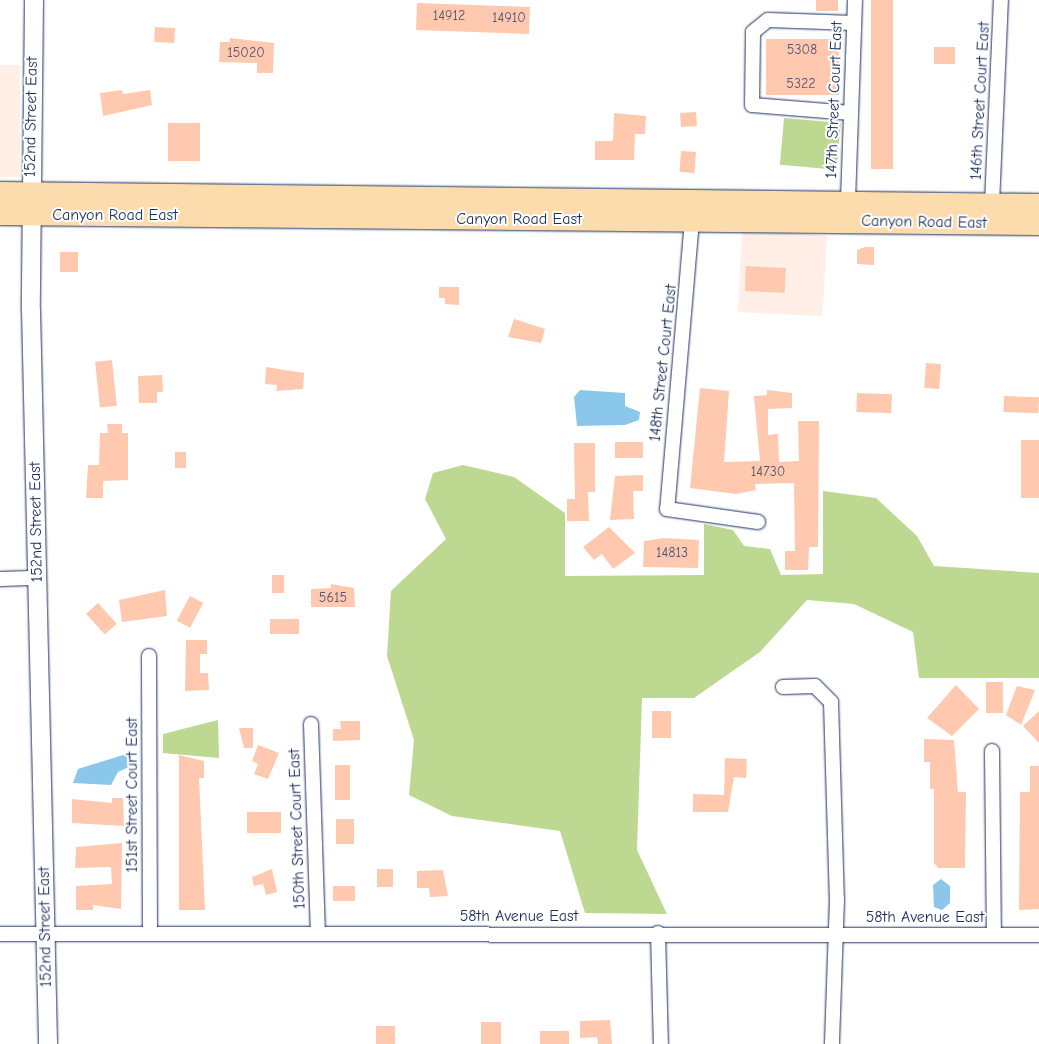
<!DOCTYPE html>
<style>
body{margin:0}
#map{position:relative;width:1039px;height:1044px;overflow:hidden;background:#fff;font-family:"Comic Neue",sans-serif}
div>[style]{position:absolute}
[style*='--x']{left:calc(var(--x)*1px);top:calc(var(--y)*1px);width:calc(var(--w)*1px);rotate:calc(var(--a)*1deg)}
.built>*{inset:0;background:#ffefe7;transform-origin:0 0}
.green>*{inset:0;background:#bdd991;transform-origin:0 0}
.water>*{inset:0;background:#8bc7eb}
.building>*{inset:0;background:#fec9af;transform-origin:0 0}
.roads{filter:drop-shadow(0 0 1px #1b2f5e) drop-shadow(0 0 1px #1b2f5e)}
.minor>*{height:14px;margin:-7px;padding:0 7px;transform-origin:7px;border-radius:7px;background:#fff}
.tertiary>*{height:18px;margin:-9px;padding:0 9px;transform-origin:9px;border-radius:9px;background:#fff}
.primary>*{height:22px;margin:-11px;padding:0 11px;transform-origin:11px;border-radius:11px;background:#fcdcac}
span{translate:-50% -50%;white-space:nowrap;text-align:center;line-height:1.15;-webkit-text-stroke:4px #fff;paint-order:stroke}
.number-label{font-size:14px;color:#545672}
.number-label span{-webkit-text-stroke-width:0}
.street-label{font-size:16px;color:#1b2f5e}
</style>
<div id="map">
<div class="built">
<div style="left:0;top:65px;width:20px;height:112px"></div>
<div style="left:742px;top:231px;width:85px;height:81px;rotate:3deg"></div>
</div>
<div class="green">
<div style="left:784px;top:118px;width:57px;height:47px;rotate:5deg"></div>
<div style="clip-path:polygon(463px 465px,514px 477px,565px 513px,565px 576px,704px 575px,704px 524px,733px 530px,744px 546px,770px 549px,781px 575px,823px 574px,823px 491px,876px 498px,917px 536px,934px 566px,1039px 573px,1039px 678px,919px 678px,913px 632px,854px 604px,807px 600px,760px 652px,694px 698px,642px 698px,637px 850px,667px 914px,585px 913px,560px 831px,452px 816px,409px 795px,414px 740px,387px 656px,391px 591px,446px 539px,425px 499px,433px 473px)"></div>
<div style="clip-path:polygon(218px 720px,219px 758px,163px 753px,163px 734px)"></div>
</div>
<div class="water">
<div style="clip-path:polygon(580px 390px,625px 393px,625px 406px,640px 412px,639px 420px,625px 425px,577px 426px,574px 397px)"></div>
<div style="clip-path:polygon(123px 755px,129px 755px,131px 766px,118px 772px,111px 785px,73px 783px,78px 769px)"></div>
<div style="clip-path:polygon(941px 879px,950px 886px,950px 903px,942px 910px,934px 907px,933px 885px)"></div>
</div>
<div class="building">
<div style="left:816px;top:0;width:22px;height:11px"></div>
<div style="left:871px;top:0;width:22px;height:169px"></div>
<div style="left:417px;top:3px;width:113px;height:27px;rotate:2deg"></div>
<div style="left:155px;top:27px;width:20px;height:15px;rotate:3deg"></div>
<div style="clip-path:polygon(230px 38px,274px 43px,273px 73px,257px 73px,257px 63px,219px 62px,220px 42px,230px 42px)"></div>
<div style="left:766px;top:39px;width:73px;height:56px"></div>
<div style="left:934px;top:47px;width:21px;height:17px"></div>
<div style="clip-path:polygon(122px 90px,123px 94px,150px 90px,152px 105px,103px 116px,100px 93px)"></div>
<div style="left:696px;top:112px;width:14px;height:16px;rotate:86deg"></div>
<div style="clip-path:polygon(614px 113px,646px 116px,645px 134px,635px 134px,634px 160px,595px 160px,595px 141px,613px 141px)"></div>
<div style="left:168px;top:123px;width:32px;height:38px"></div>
<div style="left:681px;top:151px;width:15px;height:21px;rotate:4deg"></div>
<div style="clip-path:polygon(865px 247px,874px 247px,874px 265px,857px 264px,857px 250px)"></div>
<div style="left:60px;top:252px;width:18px;height:20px"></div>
<div style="left:746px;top:266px;width:40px;height:25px;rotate:3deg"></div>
<div style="clip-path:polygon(439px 287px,459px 287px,459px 305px,445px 304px,445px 298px,439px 298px)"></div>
<div style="clip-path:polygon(514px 319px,545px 329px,541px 343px,508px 337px)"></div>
<div style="left:112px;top:360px;width:46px;height:17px;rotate:84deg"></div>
<div style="left:926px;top:363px;width:15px;height:25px;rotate:4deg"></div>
<div style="clip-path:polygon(266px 367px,304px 373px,303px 389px,276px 391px,277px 385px,265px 384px)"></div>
<div style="clip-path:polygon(162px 375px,163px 392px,157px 392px,157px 403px,139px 403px,138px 376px)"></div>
<div style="clip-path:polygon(700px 388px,729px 391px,724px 462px,760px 461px,754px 396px,767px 395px,767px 390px,792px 393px,792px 408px,768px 409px,768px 435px,778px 434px,779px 462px,799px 461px,798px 421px,819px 421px,818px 547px,809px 547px,808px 570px,785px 570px,785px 551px,795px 551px,794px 483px,755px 484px,756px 490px,736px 494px,690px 488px)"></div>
<div style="left:857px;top:393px;width:35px;height:19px;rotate:2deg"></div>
<div style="left:1004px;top:396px;width:35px;height:16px;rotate:2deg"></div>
<div style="clip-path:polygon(107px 424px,122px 424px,122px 433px,128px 433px,128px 480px,103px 481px,103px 498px,86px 498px,88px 465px,99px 465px,100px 433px,108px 433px)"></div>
<div style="left:1039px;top:440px;width:58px;height:18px;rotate:90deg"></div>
<div style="left:615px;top:442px;width:28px;height:16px"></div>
<div style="clip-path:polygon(574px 443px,595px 443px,595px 492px,588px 492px,589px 521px,567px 521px,567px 499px,575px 499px)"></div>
<div style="left:186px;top:452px;width:16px;height:11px;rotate:90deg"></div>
<div style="clip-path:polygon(643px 475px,643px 491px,633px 491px,634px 519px,610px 520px,615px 476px)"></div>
<div style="clip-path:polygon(609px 527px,635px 553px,613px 569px,602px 554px,594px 560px,583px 547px)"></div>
<div style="clip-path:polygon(664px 538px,699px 540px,698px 568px,643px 567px,644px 541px)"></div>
<div style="left:272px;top:575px;width:12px;height:18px"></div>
<div style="clip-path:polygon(331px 584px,354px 588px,355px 607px,311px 607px,311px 589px,331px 588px)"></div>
<div style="clip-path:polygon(165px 590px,167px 616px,122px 622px,119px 600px)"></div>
<div style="left:190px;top:596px;width:15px;height:28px;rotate:28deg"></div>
<div style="left:98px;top:603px;width:28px;height:16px;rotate:48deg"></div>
<div style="left:299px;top:619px;width:15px;height:29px;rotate:90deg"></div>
<div style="clip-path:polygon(186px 640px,207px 640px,207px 654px,200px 654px,200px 673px,208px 673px,209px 690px,185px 691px)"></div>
<div style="left:986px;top:682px;width:17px;height:31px"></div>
<div style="clip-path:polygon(956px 685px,979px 709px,952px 736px,927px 718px)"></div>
<div style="clip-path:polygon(1017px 686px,1035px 690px,1021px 725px,1006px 715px)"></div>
<div style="left:652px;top:711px;width:19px;height:27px"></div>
<div style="clip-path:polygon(1039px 711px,1039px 743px,1023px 726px)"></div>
<div style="clip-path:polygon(340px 721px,360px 721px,360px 740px,333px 741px,333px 729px,341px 729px)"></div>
<div style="clip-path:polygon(239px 728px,253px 728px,253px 748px,244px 748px)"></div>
<div style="clip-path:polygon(924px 739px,954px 740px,958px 792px,966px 792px,965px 868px,938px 868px,934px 863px,934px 789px,930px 789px,930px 762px,924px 762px)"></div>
<div style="clip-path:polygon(258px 745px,279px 753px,268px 779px,254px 774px,258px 764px,252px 761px)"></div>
<div style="clip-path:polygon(179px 755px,204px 761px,204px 778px,199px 778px,205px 910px,179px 910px)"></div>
<div style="clip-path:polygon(725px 758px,747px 759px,746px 778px,734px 777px,728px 812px,693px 812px,693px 794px,724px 795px)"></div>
<div style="left:335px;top:765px;width:15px;height:35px"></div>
<div style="clip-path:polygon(1030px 766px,1039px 766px,1039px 909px,1019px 910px,1020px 792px,1030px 792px)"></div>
<div style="clip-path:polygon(112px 798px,123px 798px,124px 826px,72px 823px,72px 799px,112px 803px)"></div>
<div style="left:281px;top:812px;width:21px;height:34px;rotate:90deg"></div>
<div style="left:354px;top:819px;width:25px;height:18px;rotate:90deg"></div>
<div style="clip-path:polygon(122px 843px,121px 909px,93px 905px,93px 910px,76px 910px,76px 886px,112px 884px,111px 867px,75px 868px,76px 847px)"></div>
<div style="clip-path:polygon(272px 869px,277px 892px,266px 895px,263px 884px,254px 886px,252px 877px)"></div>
<div style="left:377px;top:869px;width:16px;height:18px"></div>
<div style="clip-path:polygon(443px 870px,448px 896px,430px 897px,429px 888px,417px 888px,417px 871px)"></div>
<div style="left:355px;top:886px;width:15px;height:22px;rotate:90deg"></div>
<div style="clip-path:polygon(610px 1020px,612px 1044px,598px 1044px,597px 1037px,580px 1038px,580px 1021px)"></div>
<div style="left:481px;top:1022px;width:20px;height:22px"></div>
<div style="left:376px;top:1026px;width:19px;height:18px"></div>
<div style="left:540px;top:1031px;width:29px;height:13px"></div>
</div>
<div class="roads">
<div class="minor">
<div style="--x:851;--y:113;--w:99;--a:-175.4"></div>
<div style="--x:752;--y:105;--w:73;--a:-89.2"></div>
<div style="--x:753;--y:32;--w:19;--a:-39"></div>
<div style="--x:768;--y:20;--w:86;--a:2"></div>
<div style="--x:848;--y:201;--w:201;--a:-88"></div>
<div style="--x:992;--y:204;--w:204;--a:-87.5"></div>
<div style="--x:692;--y:220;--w:290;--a:94.9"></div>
<div style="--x:667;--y:509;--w:92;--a:8.1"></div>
<div style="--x:0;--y:579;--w:38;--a:-2"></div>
<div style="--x:149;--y:656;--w:278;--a:89.8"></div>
<div style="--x:783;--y:687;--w:32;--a:-2"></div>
<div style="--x:815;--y:686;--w:23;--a:45"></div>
<div style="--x:831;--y:702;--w:197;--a:88.3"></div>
<div style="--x:837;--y:899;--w:145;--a:92"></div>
<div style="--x:311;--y:724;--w:209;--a:88.1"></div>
<div style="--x:992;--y:751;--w:184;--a:89.4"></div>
<div style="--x:658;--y:933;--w:111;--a:88.5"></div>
<div style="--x:0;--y:934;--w:1039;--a:0.06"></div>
</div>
<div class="tertiary">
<div style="--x:34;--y:0;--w:310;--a:90.6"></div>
<div style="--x:31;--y:310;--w:734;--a:88.67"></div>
</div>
<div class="primary">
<div style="--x:0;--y:193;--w:1039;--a:0.66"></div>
<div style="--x:0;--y:214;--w:1039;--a:0.55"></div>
</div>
</div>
<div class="number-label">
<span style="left:449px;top:16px">14912</span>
<span style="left:509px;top:18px">14910</span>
<span style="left:802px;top:50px">5308</span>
<span style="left:246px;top:53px">15020</span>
<span style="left:801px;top:84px">5322</span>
<span style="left:768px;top:472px">14730</span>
<span style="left:672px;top:553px">14813</span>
<span style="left:333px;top:598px">5615</span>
</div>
<div class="street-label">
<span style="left:834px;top:100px;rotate:-88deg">147th Street Court East</span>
<span style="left:980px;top:101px;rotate:-87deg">146th Street Court East</span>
<span style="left:31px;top:117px;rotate:-89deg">152nd Street East</span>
<span style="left:115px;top:215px">Canyon Road East</span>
<span style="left:519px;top:219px">Canyon Road East</span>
<span style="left:924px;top:222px;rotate:1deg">Canyon Road East</span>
<span style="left:663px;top:363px;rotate:-84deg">148th Street Court East</span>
<span style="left:36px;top:522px;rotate:-91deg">152nd Street East</span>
<span style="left:132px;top:795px;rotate:-90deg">151st Street Court East</span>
<span style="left:297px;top:829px;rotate:-92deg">150th Street Court East</span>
<span style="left:519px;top:916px">58th Avenue East</span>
<span style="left:925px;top:917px">58th Avenue East</span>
<span style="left:45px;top:927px;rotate:-91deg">152nd Street East</span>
</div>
</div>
